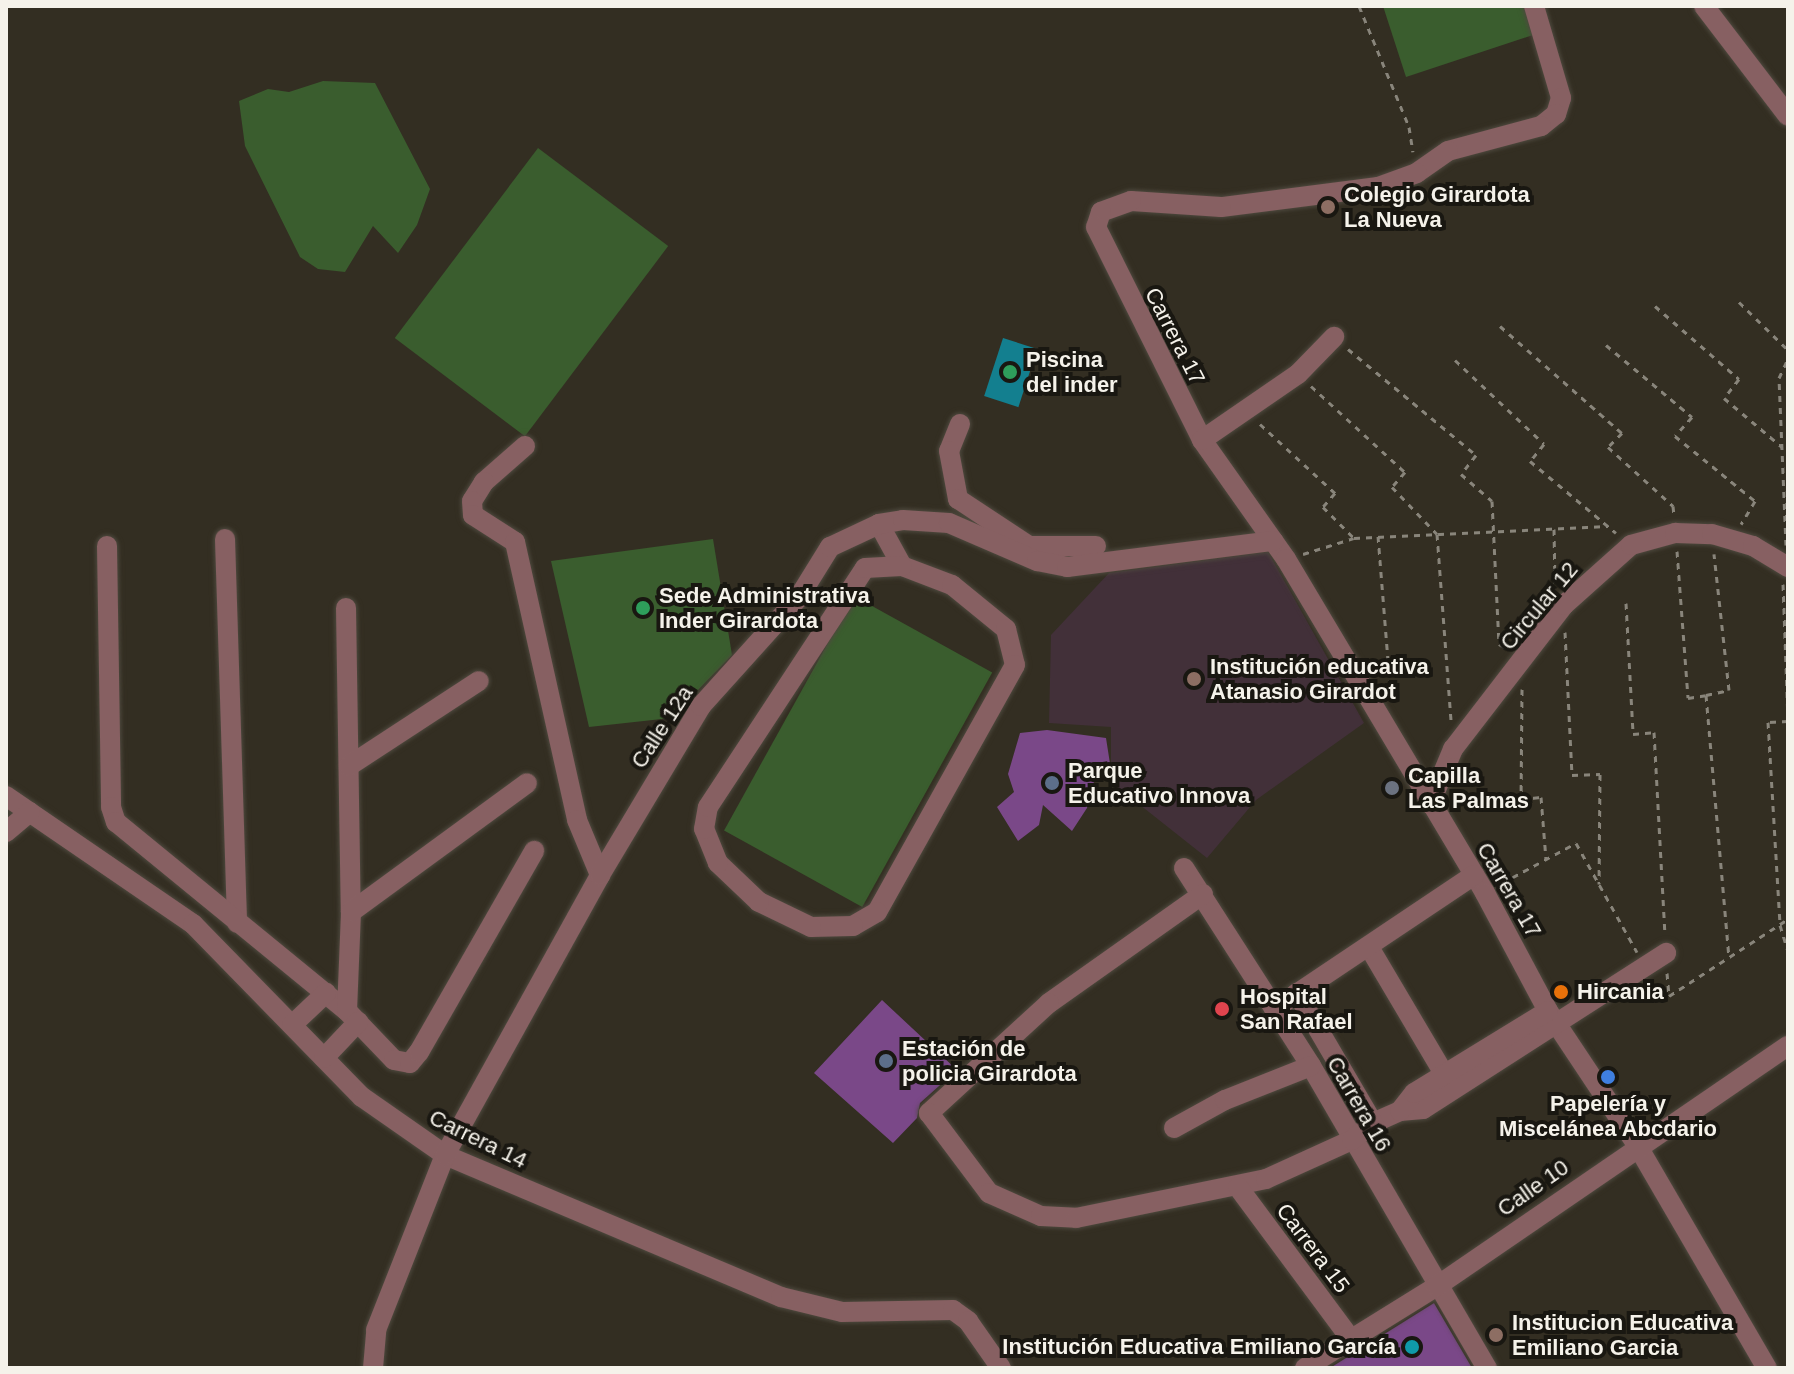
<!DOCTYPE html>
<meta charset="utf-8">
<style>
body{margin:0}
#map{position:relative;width:1794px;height:1374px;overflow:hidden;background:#332e22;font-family:Helvetica,sans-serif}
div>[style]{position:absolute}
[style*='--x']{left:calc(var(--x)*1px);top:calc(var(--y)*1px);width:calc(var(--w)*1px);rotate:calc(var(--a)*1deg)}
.education>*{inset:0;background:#423039}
.green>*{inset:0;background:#3a5d2e;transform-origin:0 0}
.water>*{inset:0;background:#137f8f;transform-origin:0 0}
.building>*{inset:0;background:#7a4888}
.path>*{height:3px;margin-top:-1.5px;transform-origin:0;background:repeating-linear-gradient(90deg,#89857b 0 6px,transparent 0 12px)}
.roads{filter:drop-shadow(0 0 2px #4e493e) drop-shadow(0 0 2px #4e493e)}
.minor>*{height:20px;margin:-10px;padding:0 10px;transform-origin:10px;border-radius:10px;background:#876062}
.dots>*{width:22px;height:22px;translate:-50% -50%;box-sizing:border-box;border:4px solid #191711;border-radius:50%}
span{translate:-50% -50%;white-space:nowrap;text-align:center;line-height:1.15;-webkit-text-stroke:8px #191711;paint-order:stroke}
.poi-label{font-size:22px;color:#f5f2ea;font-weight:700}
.left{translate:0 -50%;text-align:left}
.right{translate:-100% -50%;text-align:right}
.street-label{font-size:22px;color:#f5f2ea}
.frame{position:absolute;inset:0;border:8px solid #f5f2ea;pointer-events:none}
</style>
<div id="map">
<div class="education">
<div style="clip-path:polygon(1268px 552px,1364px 723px,1256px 800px,1207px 858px,1111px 782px,1111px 727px,1049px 723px,1051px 635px,1109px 573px)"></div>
</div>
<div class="green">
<div style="clip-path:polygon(1383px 6px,1527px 6px,1536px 34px,1406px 77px)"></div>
<div style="clip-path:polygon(323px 81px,375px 83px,430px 189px,417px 225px,398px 253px,373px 226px,345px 272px,318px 269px,300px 257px,245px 146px,239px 101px,268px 89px,289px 92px)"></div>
<div style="left:538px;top:148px;width:163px;height:238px;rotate:37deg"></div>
<div style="clip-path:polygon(713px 539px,732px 655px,671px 718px,589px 727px,551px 561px)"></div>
<div style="left:854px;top:596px;width:158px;height:268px;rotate:29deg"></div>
</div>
<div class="water">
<div style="left:1003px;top:338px;width:36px;height:61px;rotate:18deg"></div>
</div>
<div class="building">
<div style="clip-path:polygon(1047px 730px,1106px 738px,1111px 770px,1097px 770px,1087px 808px,1072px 831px,1043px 805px,1039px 825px,1018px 841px,997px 807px,1014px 792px,1008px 774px,1020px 733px)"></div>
<div style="clip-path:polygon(882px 1000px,957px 1070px,920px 1103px,917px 1118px,893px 1143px,814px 1073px)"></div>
<div style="clip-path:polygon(1434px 1303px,1472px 1368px,1330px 1368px)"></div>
</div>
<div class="path">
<div style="--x:1359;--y:6;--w:131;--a:67.5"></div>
<div style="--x:1409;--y:127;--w:25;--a:81"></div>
<div style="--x:1739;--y:302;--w:69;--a:44.4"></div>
<div style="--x:1655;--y:306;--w:111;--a:41"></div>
<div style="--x:1739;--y:379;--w:24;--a:128"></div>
<div style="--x:1724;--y:398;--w:76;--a:40.2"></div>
<div style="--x:1500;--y:326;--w:162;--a:41.3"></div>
<div style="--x:1622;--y:433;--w:20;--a:135"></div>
<div style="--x:1608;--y:447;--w:88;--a:42.2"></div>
<div style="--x:1673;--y:506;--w:10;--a:84"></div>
<div style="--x:1606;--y:345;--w:112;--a:39.9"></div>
<div style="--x:1692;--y:417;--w:25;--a:132"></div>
<div style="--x:1675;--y:436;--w:103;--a:39.1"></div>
<div style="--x:1755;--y:501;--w:27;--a:121"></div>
<div style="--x:1348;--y:349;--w:166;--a:39.6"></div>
<div style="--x:1476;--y:455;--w:24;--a:128"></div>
<div style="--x:1461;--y:474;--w:41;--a:41.1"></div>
<div style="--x:1492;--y:501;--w:143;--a:87.2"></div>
<div style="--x:1499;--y:644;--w:9;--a:32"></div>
<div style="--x:1455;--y:360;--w:122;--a:43.3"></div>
<div style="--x:1544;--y:444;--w:22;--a:129"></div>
<div style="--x:1530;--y:461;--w:112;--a:39.9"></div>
<div style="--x:1311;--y:386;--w:127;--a:42.5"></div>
<div style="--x:1405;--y:472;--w:20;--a:131"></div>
<div style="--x:1392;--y:487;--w:65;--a:46.2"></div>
<div style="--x:1437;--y:534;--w:188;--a:85.7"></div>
<div style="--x:1260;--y:424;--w:102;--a:42.6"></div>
<div style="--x:1335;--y:493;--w:18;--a:131"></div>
<div style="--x:1323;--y:507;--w:42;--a:45"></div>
<div style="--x:1554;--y:529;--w:58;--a:89"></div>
<div style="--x:1378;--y:536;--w:161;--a:85.4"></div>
<div style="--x:1786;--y:545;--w:167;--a:-92.4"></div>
<div style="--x:1779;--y:378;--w:21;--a:-65"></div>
<div style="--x:1677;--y:551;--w:147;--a:85.7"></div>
<div style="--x:1688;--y:698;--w:18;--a:-9"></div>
<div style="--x:1706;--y:695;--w:263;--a:85"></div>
<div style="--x:1303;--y:554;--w:53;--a:-17.4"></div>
<div style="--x:1354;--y:538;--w:254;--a:-2.7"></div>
<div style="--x:1783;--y:584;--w:137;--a:87.9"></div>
<div style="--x:1788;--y:721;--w:20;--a:177"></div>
<div style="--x:1768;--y:722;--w:203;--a:86.6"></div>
<div style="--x:1780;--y:925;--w:28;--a:73"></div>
<div style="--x:1626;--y:603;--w:131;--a:86.9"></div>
<div style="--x:1633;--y:734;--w:21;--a:-5"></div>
<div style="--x:1654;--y:732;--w:202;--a:86.9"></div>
<div style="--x:1565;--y:632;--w:143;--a:87.2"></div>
<div style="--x:1572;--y:775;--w:28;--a:-2"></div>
<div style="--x:1600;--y:774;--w:110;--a:90.5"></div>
<div style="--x:1522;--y:689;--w:110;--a:90.5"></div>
<div style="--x:1521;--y:799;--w:20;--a:-6"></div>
<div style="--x:1541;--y:797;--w:62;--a:85.4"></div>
<div style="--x:1706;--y:695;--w:24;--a:-12"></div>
<div style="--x:1729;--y:690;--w:137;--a:-96.3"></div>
<div style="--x:1502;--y:883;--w:84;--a:-28.4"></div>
<div style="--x:1576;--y:843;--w:125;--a:60.8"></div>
<div style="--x:1667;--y:973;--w:23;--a:85"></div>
<div style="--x:1669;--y:996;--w:142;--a:-32.9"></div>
</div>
<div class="roads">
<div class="minor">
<div style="--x:1534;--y:6;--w:96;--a:73.6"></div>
<div style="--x:1561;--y:98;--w:17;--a:107"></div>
<div style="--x:1556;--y:114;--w:19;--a:141"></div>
<div style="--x:1541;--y:126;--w:96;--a:165"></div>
<div style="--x:1448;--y:151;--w:38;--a:145"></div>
<div style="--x:1417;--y:173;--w:41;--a:160.3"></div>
<div style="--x:1378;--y:187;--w:158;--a:172.7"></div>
<div style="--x:1221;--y:207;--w:90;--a:-176.2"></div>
<div style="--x:1131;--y:201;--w:32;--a:160"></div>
<div style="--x:1101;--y:212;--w:16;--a:108"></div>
<div style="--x:1096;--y:227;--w:238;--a:63.5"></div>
<div style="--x:1202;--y:440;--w:146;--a:54.8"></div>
<div style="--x:1286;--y:559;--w:389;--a:59.2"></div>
<div style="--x:1485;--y:893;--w:134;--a:61.9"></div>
<div style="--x:1548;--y:1011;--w:161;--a:56.4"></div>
<div style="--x:1637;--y:1145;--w:258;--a:59.8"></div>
<div style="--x:1704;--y:6;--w:138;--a:52.6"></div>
<div style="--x:960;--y:424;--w:29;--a:112"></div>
<div style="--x:949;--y:451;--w:49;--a:79.4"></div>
<div style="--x:958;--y:499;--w:85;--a:33.5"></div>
<div style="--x:1029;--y:546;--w:67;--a:0"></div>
<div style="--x:1202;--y:440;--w:116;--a:-34.5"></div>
<div style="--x:1298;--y:374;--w:52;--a:-45.8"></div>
<div style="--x:525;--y:446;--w:55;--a:138.7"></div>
<div style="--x:484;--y:482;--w:22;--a:122"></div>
<div style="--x:472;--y:501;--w:14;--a:86"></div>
<div style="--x:473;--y:515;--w:50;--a:32.7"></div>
<div style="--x:515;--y:542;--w:285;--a:77.4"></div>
<div style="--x:577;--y:820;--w:60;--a:67.3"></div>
<div style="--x:879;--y:524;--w:48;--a:61.3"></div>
<div style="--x:902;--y:566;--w:53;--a:20.8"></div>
<div style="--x:952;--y:585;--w:70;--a:39.2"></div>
<div style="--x:1006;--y:629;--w:37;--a:76"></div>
<div style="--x:1015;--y:665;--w:283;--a:119.2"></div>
<div style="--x:877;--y:912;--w:28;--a:150"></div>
<div style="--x:853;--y:926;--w:42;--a:178.6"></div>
<div style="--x:811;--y:927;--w:58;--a:-154.3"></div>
<div style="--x:759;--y:902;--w:57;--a:-136.4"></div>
<div style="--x:718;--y:863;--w:37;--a:-112"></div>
<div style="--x:704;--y:829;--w:22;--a:-80"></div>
<div style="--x:708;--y:807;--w:286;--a:-56.7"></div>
<div style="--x:865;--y:568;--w:37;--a:-3"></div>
<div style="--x:225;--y:539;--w:384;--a:88.2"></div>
<div style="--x:107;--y:546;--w:261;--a:89.1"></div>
<div style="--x:111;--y:807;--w:16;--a:72"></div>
<div style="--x:116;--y:822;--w:298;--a:39.3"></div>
<div style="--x:347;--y:1011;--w:68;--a:46.2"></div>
<div style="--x:394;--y:1060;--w:16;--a:11"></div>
<div style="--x:410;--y:1063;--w:14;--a:-51"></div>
<div style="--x:419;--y:1052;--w:232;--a:-60.2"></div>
<div style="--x:346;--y:608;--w:304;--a:89.1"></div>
<div style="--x:351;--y:912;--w:99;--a:92.3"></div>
<div style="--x:349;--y:766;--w:155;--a:-33.2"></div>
<div style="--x:6;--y:796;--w:227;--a:34.4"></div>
<div style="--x:193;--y:924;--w:242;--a:45.7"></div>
<div style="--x:362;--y:1097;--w:101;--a:34.9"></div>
<div style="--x:445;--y:1155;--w:365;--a:22.9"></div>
<div style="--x:781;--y:1297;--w:63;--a:13.8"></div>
<div style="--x:842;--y:1312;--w:111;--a:-1"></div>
<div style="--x:953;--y:1310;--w:19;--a:36"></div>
<div style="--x:968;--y:1321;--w:57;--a:54.9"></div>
<div style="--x:1430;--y:804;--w:60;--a:-67.3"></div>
<div style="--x:1453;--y:749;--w:182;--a:-52.4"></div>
<div style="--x:1564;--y:605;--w:90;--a:-41.8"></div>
<div style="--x:1631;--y:545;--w:46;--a:-15.3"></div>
<div style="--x:1675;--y:533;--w:37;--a:2"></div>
<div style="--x:1712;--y:534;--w:43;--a:16.3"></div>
<div style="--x:1753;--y:546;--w:41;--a:31"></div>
<div style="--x:6;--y:832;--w:31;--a:-40"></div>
<div style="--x:1184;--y:868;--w:235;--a:57.3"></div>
<div style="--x:1311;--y:1066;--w:350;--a:59.8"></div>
<div style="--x:1203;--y:894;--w:189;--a:144.7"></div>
<div style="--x:1049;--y:1003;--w:163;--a:137.5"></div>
<div style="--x:929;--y:1113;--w:100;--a:53.1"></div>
<div style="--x:989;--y:1193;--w:57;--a:23.9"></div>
<div style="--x:1041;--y:1216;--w:35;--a:3"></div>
<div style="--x:1076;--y:1218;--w:194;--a:-11.6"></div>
<div style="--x:1266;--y:1179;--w:94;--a:-24.4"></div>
<div style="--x:1352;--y:1140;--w:27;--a:-39"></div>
<div style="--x:1373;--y:1123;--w:30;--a:-24"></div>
<div style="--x:1400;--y:1111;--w:23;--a:-5"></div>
<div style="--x:1423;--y:1109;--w:289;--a:-32.7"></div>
<div style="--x:351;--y:912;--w:218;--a:-36.2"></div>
<div style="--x:1369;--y:947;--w:147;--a:59.4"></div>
<div style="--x:1297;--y:993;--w:151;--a:59.7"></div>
<div style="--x:1274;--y:1009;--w:241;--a:-33.8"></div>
<div style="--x:292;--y:1025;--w:47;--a:-43.3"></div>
<div style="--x:324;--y:1058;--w:50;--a:-46.6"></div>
<div style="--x:1400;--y:1111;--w:23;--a:-52"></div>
<div style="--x:1414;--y:1093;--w:157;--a:-31.5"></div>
<div style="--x:1174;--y:1128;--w:58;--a:-28.8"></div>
<div style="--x:1225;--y:1100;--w:92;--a:-21.6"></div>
<div style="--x:1238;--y:1187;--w:188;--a:53.4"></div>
<div style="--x:373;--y:1368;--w:38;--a:-85"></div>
<div style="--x:376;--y:1330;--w:188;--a:-68.5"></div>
<div style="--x:445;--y:1155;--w:320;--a:-61"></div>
<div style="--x:600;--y:875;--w:197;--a:-59.1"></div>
<div style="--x:701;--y:706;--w:147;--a:-48"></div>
<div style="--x:799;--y:597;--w:59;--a:-58.2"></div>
<div style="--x:830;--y:547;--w:54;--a:-25.1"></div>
<div style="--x:879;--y:524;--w:24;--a:-9"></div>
<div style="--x:903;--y:520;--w:46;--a:3.7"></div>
<div style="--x:949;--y:523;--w:96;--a:23.4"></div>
<div style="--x:1037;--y:561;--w:31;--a:11"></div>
<div style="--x:1067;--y:567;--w:208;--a:-7.2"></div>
<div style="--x:1305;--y:1368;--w:155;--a:-31.8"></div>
<div style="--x:1437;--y:1286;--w:425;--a:-34.4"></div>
</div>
</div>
<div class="dots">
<div style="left:1328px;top:207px;background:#8d6e63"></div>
<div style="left:1010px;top:372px;background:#2e9e5b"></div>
<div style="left:643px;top:608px;background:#2e9e5b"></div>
<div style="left:1194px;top:679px;background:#8d6e63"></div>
<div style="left:1052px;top:783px;background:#5c6f8a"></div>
<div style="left:1392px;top:788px;background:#6b7280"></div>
<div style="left:1561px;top:992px;background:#e8710a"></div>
<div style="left:1222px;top:1009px;background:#e0444e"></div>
<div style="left:886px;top:1061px;background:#5c6f8a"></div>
<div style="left:1608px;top:1077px;background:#3f7fe0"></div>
<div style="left:1496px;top:1335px;background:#8d6e63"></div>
<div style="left:1412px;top:1347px;background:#0f9aa8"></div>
</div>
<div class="poi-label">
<span class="left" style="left:1344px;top:207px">Colegio Girardota<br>La Nueva</span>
<span class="left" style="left:1026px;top:372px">Piscina<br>del inder</span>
<span class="left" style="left:659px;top:608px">Sede Administrativa<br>Inder Girardota</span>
<span class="left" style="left:1210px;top:679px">Institución educativa<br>Atanasio Girardot</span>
<span class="left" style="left:1068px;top:783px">Parque<br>Educativo Innova</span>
<span class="left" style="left:1408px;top:788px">Capilla<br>Las Palmas</span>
<span class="left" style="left:1577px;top:992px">Hircania</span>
<span class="left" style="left:1240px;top:1009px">Hospital<br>San Rafael</span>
<span class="left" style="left:902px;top:1061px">Estación de<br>policia Girardota</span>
<span style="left:1608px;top:1116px">Papelería y<br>Miscelánea Abcdario</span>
<span class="left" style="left:1512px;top:1335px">Institucion Educativa<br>Emiliano Garcia</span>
<span class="right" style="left:1396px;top:1347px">Institución Educativa Emiliano García</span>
</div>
<div class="street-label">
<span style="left:1175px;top:336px;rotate:63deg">Carrera 17</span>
<span style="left:1539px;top:606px;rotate:-50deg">Circular 12</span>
<span style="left:662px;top:727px;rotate:-57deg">Calle 12a</span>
<span style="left:1509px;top:890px;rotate:60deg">Carrera 17</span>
<span style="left:1359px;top:1104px;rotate:60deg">Carrera 16</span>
<span style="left:478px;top:1139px;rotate:26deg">Carrera 14</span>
<span style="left:1533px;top:1188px;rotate:-35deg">Calle 10</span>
<span style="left:1313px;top:1248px;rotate:53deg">Carrera 15</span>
</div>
<div class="frame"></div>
</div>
